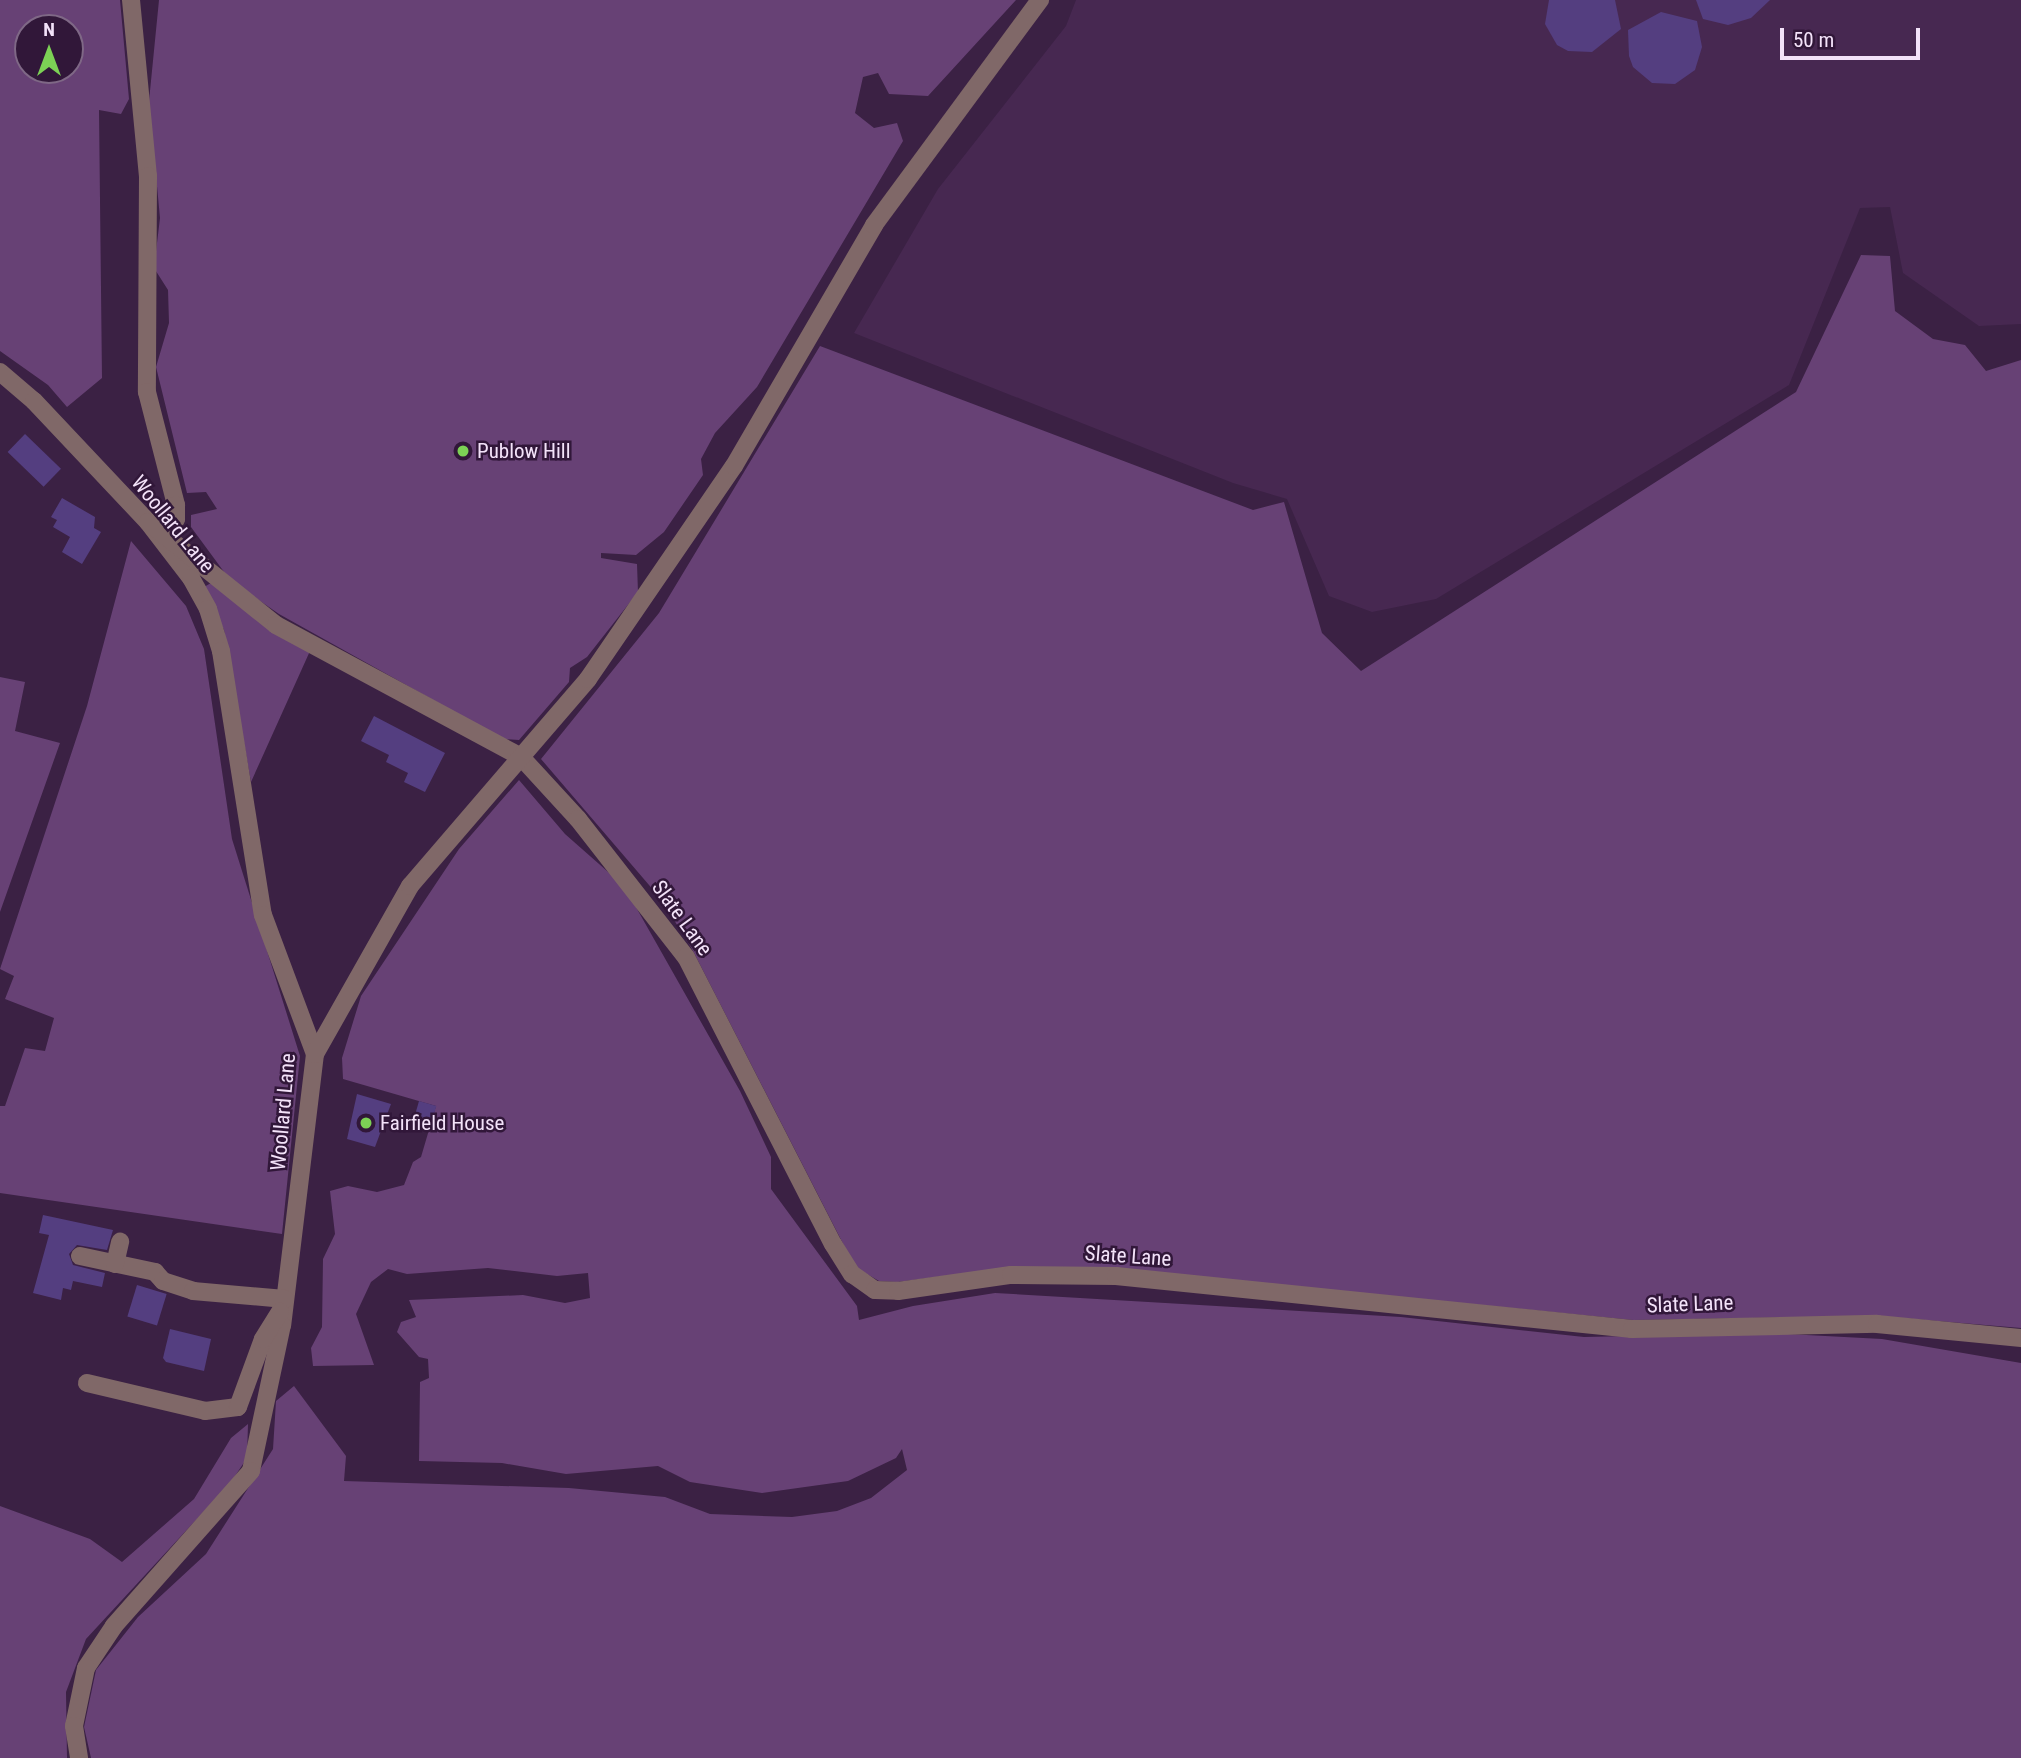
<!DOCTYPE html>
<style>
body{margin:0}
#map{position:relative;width:2021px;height:1758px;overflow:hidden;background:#3b2144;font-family:"Roboto Condensed",sans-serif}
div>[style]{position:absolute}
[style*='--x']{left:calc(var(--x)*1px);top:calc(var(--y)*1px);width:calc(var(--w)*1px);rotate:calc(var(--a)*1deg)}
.built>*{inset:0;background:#472851}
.green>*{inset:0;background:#674175}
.building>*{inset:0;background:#543e80;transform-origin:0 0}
.minor>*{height:18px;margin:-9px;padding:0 9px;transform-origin:9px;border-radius:9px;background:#806868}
.dots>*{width:19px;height:19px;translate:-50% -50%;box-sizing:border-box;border:4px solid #311739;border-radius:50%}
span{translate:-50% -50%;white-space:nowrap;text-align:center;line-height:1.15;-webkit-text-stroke:5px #311739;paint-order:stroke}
.poi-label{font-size:21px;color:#f3e2f9}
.left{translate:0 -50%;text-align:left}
.street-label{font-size:21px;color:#f3e2f9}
.north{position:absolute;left:14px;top:14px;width:70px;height:70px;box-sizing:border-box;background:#311739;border:2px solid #7f6886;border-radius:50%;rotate:0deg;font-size:19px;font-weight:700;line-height:28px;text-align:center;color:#f3e2f9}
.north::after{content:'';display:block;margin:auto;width:24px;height:32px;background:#7cd155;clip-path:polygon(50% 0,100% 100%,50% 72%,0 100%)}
.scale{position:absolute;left:1780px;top:28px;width:140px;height:32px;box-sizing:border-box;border:4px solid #f3e2f9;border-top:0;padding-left:9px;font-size:21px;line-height:24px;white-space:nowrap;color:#f3e2f9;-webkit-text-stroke:5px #311739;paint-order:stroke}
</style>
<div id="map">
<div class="built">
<div style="clip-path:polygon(1076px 0,2021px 0,2021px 324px,1979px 326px,1903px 273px,1890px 207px,1860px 208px,1789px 385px,1436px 599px,1372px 612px,1329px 596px,1287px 499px,1233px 483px,854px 333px,938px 189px,1066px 26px)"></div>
</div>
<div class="green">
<div style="clip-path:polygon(evenodd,0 0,120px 0,129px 99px,121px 114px,99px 110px,102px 378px,67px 407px,48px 385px,0 351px,0 0,28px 28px,70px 28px,70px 70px,28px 70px,28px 28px)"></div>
<div style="clip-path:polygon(159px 0,1016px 0,928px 96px,889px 94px,878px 73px,863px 77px,855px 113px,874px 128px,897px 123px,903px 141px,757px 387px,715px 433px,701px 459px,703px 475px,664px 532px,636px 555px,601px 553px,601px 558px,637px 564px,638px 592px,587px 657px,570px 668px,569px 682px,519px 740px,503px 739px,279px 614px,230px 580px,191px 527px,191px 515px,217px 509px,206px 492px,187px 493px,156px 367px,169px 323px,168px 290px,154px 268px,160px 218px,149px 101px)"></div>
<div style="clip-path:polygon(1861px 255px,1890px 256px,1895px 311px,1933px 339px,1965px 345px,1986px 371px,2021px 360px,2021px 1328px,1878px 1316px,1633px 1320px,1176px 1275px,1008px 1268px,897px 1282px,879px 1281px,855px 1267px,692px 949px,661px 899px,541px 759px,659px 613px,820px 346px,1253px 510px,1284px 502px,1322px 633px,1361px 671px,1796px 392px)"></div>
<div style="clip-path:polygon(131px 541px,186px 606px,204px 649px,232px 839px,300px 1056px,282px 1234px,0 1193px,0 1106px,5px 1106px,25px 1048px,45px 1051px,54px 1018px,5px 999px,14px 976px,0 969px,87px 706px)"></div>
<div style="clip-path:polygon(211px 583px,265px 626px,310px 651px,251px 782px,224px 630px,204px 587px)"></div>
<div style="clip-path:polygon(0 677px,25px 682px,15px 731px,60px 743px,0 912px)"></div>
<div style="clip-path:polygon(519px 780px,565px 834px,624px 886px,740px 1091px,771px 1157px,771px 1189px,857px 1306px,859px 1320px,913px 1306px,995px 1293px,1401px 1317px,1584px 1337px,1770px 1333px,1882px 1339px,2021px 1363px,2021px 1758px,91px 1758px,84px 1727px,96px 1670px,138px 1617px,206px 1554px,273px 1449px,276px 1401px,294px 1386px,346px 1456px,344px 1481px,569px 1488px,665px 1497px,710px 1514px,792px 1517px,837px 1511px,871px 1498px,907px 1470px,902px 1449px,896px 1458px,848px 1481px,762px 1493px,690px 1482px,658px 1466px,566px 1474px,502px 1463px,419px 1461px,420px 1382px,429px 1378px,428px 1359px,419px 1357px,397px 1332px,401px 1322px,416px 1317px,409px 1300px,523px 1295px,565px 1303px,590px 1298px,588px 1273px,557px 1276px,488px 1268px,407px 1274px,388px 1269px,371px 1282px,356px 1314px,374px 1365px,313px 1366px,311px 1348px,322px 1327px,323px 1259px,335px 1234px,330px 1191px,348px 1186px,377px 1192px,404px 1185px,413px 1162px,421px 1157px,436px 1106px,343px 1079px,342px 1058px,361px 996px,459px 849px)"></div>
<div style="clip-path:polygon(248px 1424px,247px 1458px,231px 1482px,86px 1639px,66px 1692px,67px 1758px,0 1758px,0 1506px,90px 1539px,122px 1562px,194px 1499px,231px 1438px)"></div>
</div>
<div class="building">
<div style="clip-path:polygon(1549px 0,1615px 0,1621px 29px,1592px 52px,1568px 51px,1557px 45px,1545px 24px)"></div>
<div style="clip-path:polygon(1696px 0,1770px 0,1751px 18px,1728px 25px,1703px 19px)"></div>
<div style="clip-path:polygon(1661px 12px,1697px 21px,1702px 47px,1695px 70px,1675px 84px,1652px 83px,1633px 67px,1629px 56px,1628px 30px)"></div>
<div style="left:25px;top:434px;width:50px;height:25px;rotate:44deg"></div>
<div style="clip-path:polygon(62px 498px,95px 517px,94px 528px,101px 532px,82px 564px,62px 552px,70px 537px,53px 527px,57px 520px,51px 517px)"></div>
<div style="clip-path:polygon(374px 716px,445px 753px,425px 792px,404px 782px,408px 773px,386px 762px,389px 755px,361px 741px)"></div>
<div style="clip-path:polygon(357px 1094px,391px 1104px,375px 1147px,347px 1139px)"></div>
<div style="left:419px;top:1101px;width:18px;height:21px;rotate:16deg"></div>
<div style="clip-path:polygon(43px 1215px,113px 1230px,107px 1250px,77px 1245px,69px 1254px,73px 1265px,105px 1273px,102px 1287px,73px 1281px,71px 1290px,63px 1288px,61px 1300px,33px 1293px,49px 1235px,39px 1233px)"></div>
<div style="left:137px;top:1285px;width:31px;height:33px;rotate:17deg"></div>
<div style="clip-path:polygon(170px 1329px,211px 1339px,204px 1371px,166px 1362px,163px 1358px)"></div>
</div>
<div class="minor">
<div style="--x:131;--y:0;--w:177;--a:84.5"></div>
<div style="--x:148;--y:176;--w:216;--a:90.3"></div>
<div style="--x:147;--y:392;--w:117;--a:75.6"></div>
<div style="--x:176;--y:505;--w:14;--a:90"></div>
<div style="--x:176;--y:519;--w:21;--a:115"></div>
<div style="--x:0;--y:372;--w:45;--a:40.5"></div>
<div style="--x:34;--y:401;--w:166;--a:46.7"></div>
<div style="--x:148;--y:522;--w:71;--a:52.5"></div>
<div style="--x:191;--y:578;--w:35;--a:61"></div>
<div style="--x:208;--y:609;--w:44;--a:72.8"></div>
<div style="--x:221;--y:651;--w:267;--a:81"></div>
<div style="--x:263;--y:915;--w:148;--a:69.5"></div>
<div style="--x:315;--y:1054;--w:273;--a:96.9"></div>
<div style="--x:282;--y:1325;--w:149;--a:102"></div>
<div style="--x:251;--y:1471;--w:207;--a:131.5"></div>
<div style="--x:114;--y:1626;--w:50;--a:123.7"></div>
<div style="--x:86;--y:1668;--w:59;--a:101.7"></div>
<div style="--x:74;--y:1726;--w:32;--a:81"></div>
<div style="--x:148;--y:522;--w:164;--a:38.8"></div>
<div style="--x:276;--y:625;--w:278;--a:28.3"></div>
<div style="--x:521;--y:757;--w:84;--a:47.4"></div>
<div style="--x:578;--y:819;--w:175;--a:52"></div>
<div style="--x:686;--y:957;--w:322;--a:62.9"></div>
<div style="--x:833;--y:1244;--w:36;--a:58"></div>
<div style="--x:852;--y:1274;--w:28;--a:35"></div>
<div style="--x:875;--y:1290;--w:23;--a:2"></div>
<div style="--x:898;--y:1291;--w:114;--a:-8.1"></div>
<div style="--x:1011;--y:1275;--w:105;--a:0.5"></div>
<div style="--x:1116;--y:1276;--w:519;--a:5.86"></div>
<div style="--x:1632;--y:1329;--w:245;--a:-1.2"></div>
<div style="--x:1877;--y:1324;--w:145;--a:5.6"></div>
<div style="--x:315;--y:1054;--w:193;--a:-60.5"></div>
<div style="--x:410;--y:886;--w:273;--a:-49.3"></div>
<div style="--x:588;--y:679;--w:258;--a:-55.6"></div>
<div style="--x:734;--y:466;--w:279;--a:-59.8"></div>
<div style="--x:874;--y:225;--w:280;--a:-53.6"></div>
<div style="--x:80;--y:1256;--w:77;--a:12"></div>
<div style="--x:155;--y:1272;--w:12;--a:48"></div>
<div style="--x:163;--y:1281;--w:32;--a:18"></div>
<div style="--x:193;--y:1291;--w:92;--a:5"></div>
<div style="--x:115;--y:1264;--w:23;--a:-77"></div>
<div style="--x:87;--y:1383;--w:121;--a:13.3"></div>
<div style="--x:205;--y:1411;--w:33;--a:-7"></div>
<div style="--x:238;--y:1407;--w:72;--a:-69.8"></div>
<div style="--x:263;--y:1339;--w:32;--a:-58"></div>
</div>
<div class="dots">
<div style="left:463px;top:451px;background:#7cd155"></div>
<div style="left:366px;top:1123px;background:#7cd155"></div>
</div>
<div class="poi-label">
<span class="left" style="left:477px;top:451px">Publow Hill</span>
<span class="left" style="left:380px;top:1123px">Fairfield House</span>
</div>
<div class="street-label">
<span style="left:173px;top:524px;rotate:51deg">Woollard Lane</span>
<span style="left:682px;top:918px;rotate:54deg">Slate Lane</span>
<span style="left:283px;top:1112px;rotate:-85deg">Woollard Lane</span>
<span style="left:1128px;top:1256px;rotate:4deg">Slate Lane</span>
<span style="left:1690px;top:1304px;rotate:-2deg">Slate Lane</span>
</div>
<div class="north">N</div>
<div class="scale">50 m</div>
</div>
